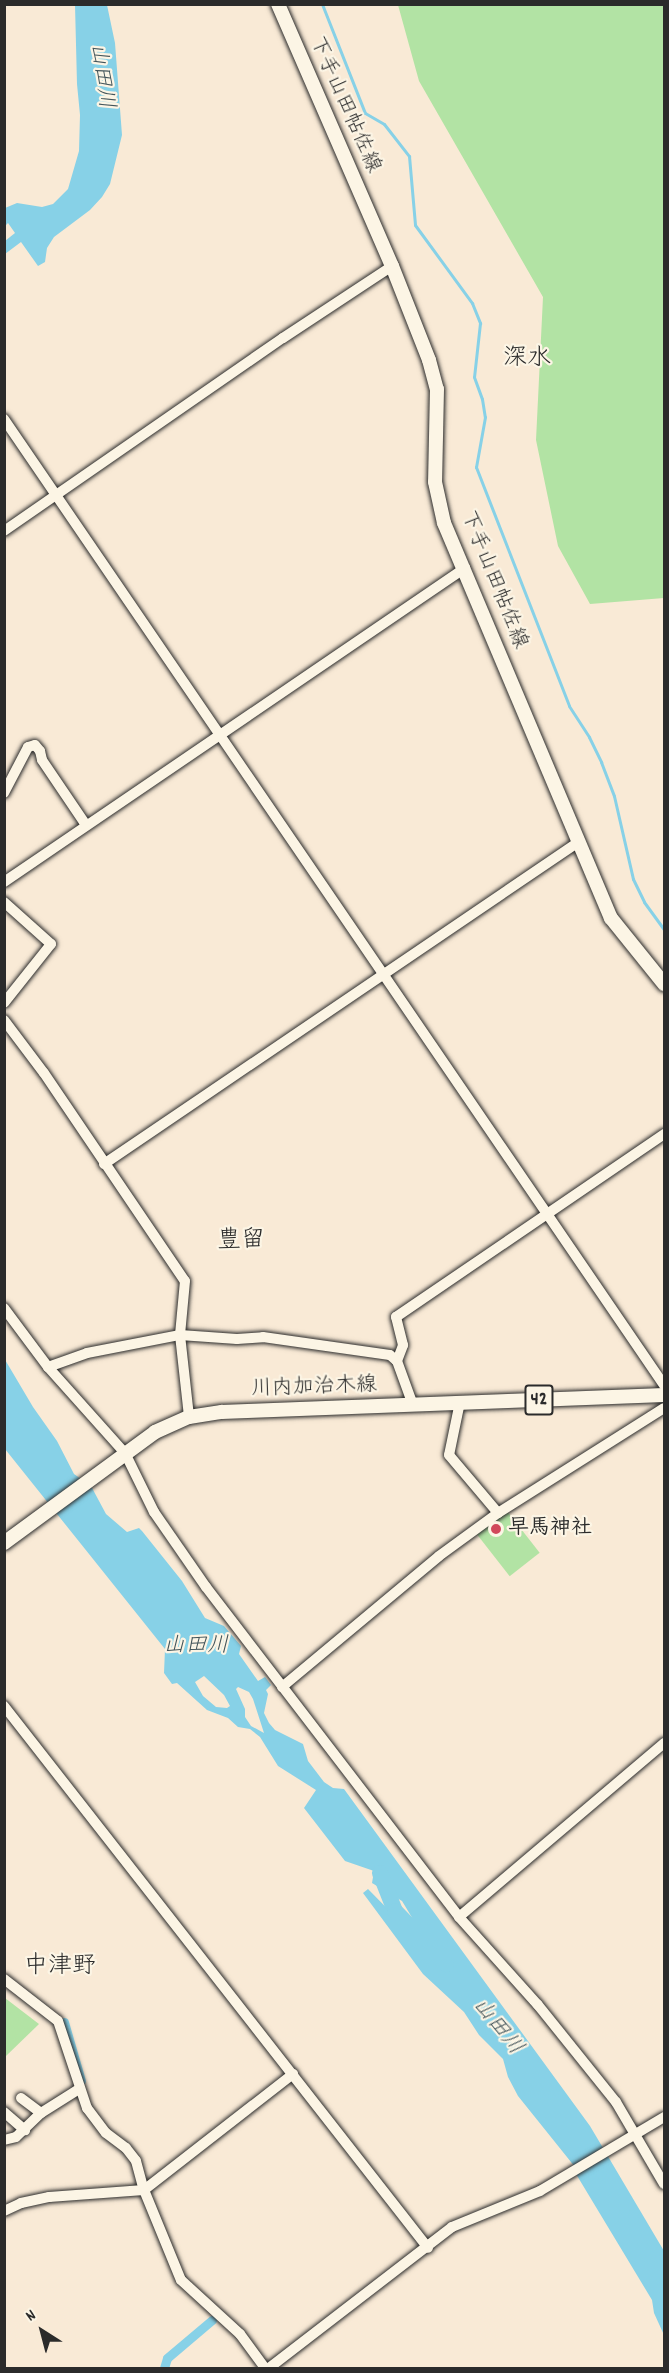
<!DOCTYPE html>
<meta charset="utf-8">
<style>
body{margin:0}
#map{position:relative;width:669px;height:2373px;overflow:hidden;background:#f9ead6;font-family:Dekko,"Klee One",sans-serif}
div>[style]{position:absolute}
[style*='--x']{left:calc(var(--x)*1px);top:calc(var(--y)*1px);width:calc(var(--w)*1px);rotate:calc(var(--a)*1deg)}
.green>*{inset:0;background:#b2e3a4;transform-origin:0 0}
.water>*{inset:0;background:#87d1e7}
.stream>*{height:3px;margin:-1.5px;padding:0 1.5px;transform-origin:1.5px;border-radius:1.5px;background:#87d1e7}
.canal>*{height:9px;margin:-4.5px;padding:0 4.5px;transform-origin:4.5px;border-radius:4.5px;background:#87d1e7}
.river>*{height:16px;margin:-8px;padding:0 8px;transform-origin:8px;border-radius:8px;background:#87d1e7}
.roads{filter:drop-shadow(0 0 2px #2b2b2b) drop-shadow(0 0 2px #2b2b2b)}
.minor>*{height:10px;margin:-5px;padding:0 5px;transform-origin:5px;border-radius:5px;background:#fcf5e5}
.major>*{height:14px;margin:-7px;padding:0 7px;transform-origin:7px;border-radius:7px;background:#fcf5e5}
.dots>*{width:16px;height:16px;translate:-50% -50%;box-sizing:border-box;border:3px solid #fcf5e5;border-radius:50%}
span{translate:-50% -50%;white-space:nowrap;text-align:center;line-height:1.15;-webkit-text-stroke:4.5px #fcf5e5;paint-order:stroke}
.shield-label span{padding:2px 4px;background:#fcf5e5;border:2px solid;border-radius:4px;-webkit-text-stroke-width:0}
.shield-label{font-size:20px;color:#2b2b2b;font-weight:700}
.street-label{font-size:21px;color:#2b2b2b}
.poi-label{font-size:21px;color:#2b2b2b;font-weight:700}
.left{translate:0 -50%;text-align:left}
.water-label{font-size:22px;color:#42545a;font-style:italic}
.quarter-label{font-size:24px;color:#2b2b2b}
.frame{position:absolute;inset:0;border:6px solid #2b2b2b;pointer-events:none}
.north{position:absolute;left:12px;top:2301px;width:60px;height:60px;-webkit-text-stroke:4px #fcf5e5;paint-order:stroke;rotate:324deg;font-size:16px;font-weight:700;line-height:24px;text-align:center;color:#2b2b2b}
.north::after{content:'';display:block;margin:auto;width:21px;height:27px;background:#2b2b2b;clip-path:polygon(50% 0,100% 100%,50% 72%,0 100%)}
</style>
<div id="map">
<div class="green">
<div style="clip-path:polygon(398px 5px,664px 5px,664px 598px,590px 604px,558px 546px,536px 440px,543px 297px,419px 81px)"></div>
<div style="left:507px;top:1511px;width:53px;height:38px;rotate:52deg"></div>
<div style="clip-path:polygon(5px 1998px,39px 2024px,5px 2057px)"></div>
</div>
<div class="water">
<div style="clip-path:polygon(75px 5px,107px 5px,115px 43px,122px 135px,110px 184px,102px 197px,90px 210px,54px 237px,47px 248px,45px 262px,38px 266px,21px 242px,5px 254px,5px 241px,15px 233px,8px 223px,5px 226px,5px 208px,17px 203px,42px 207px,53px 204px,68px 189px,79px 151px,80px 115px,77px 84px)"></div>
<div style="clip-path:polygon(evenodd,4px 1358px,33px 1407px,57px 1441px,74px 1474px,91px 1486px,106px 1514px,127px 1532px,139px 1528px,142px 1531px,182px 1581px,205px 1618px,224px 1626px,241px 1646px,239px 1654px,258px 1681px,265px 1677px,271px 1685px,266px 1690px,268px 1694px,264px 1713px,269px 1723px,275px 1730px,303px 1744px,308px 1761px,324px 1782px,333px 1788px,344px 1789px,590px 2126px,664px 2251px,664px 2335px,654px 2313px,652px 2300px,576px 2174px,579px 2172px,518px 2096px,508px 2077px,503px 2059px,479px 2035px,464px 2012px,423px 1974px,363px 1893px,368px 1889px,424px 1946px,431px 1949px,402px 1901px,372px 1883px,374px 1871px,345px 1861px,304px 1808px,316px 1790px,278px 1766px,260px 1737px,250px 1729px,238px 1727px,228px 1718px,207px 1710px,177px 1683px,172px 1684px,164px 1673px,165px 1649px,5px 1449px,4px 1358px,204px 1676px,224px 1695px,230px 1706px,227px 1708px,216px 1707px,203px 1696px,195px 1682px,204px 1676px,4px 1358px,238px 1687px,249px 1692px,253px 1699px,264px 1733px,251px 1726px,245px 1717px,245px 1709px,236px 1689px,238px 1687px)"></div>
</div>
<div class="stream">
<div style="--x:322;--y:4;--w:117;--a:68.5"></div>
<div style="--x:365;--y:113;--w:22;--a:30"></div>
<div style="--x:384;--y:124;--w:41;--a:52"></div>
<div style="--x:409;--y:156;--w:69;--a:85"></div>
<div style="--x:415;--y:225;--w:97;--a:53.8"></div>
<div style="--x:472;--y:303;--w:22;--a:68"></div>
<div style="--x:480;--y:323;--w:54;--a:96.3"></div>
<div style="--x:474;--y:377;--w:23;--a:70"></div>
<div style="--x:482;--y:399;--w:18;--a:81"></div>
<div style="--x:485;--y:417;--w:51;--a:100.2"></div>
<div style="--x:476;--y:467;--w:256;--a:68.7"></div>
<div style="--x:569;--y:706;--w:37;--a:57"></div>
<div style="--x:589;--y:737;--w:28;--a:64"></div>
<div style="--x:601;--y:762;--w:36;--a:69"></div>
<div style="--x:614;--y:796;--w:85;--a:77.1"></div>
<div style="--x:633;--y:879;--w:25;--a:64"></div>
<div style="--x:644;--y:902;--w:34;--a:54"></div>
</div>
<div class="canal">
<div style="--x:64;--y:2022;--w:61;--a:73.9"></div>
<div style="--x:164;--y:2368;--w:10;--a:-73"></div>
<div style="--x:167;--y:2358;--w:59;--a:-40.2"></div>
</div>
<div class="river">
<div style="--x:380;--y:1873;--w:41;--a:68.5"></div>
<div style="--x:395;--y:1911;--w:74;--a:46.1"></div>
</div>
<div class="roads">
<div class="minor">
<div style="--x:4;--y:419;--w:1170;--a:55.66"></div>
<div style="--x:4;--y:531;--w:339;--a:-34.7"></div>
<div style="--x:283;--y:338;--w:131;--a:-33.4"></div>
<div style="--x:4;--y:793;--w:52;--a:-62.4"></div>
<div style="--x:28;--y:747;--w:7;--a:-16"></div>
<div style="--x:35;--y:745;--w:8;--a:50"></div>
<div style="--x:40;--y:751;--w:9;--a:77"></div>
<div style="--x:42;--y:760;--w:78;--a:55.9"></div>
<div style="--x:4;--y:882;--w:558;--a:-34.26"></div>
<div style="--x:4;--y:902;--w:63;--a:41.8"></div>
<div style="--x:51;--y:944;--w:75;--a:128.5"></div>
<div style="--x:4;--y:1020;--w:66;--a:53"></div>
<div style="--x:44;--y:1073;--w:251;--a:55.9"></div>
<div style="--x:185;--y:1281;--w:54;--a:95.3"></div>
<div style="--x:180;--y:1335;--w:82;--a:83.7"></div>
<div style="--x:104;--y:1164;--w:575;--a:-34.16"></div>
<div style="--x:4;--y:1308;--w:74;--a:53.3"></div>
<div style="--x:48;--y:1367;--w:115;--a:48.2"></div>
<div style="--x:125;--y:1453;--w:66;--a:63.8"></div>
<div style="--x:154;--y:1512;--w:91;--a:55.3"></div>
<div style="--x:206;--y:1587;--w:416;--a:52.5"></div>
<div style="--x:459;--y:1917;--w:118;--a:48.1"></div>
<div style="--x:538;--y:2005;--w:124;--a:51.2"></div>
<div style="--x:616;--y:2102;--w:95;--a:59.7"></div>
<div style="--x:397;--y:1361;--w:17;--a:-69"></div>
<div style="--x:403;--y:1345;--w:29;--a:-104"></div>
<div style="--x:396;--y:1317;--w:325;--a:-34.3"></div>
<div style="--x:48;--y:1367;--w:41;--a:-19.7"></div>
<div style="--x:87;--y:1353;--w:95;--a:-11"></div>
<div style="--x:180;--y:1335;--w:57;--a:4"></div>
<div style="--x:237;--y:1339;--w:26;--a:-4"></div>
<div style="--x:263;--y:1337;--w:128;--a:8.1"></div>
<div style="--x:390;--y:1355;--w:9;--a:41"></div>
<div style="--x:397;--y:1361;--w:47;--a:70"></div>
<div style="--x:460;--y:1402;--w:54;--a:101.7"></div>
<div style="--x:449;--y:1455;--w:76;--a:49.8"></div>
<div style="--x:282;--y:1687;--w:204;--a:-39.8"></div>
<div style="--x:439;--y:1556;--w:73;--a:-36.1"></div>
<div style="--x:498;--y:1513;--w:196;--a:-32.3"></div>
<div style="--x:4;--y:1706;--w:688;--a:51.96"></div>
<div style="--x:459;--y:1917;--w:269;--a:-40.3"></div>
<div style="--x:4;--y:1979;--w:68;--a:37.9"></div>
<div style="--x:58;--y:2021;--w:92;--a:71.6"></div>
<div style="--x:87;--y:2108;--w:31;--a:53"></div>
<div style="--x:106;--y:2133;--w:25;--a:37"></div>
<div style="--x:126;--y:2148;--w:16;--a:52"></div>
<div style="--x:136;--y:2161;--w:30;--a:75"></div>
<div style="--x:144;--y:2190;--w:97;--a:67.7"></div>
<div style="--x:181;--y:2280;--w:80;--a:42.5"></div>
<div style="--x:240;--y:2334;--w:42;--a:53.7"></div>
<div style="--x:21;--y:2098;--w:25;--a:37"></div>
<div style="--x:4;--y:2112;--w:28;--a:41"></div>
<div style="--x:4;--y:2140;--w:12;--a:-14"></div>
<div style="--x:16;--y:2137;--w:35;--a:-44"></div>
<div style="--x:41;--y:2113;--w:45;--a:-32.3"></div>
<div style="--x:4;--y:2211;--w:19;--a:-25"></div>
<div style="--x:21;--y:2203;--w:29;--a:-12"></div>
<div style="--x:49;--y:2197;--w:95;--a:-4.2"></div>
<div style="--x:144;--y:2190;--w:189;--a:-37.9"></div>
<div style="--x:269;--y:2368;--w:231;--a:-37.6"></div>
<div style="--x:452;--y:2227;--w:95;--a:-22.2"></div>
<div style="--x:540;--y:2191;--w:144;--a:-30.8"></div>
</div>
<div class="major">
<div style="--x:278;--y:4;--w:286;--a:66.5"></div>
<div style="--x:392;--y:266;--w:101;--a:68.5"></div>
<div style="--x:429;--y:360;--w:30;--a:75"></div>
<div style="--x:437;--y:389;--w:93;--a:91.2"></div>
<div style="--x:435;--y:482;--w:42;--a:77.6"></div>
<div style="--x:444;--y:523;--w:429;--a:67.1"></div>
<div style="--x:611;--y:918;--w:85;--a:51.2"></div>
<div style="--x:4;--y:1543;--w:187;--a:-36.3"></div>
<div style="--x:155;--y:1432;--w:37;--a:-24"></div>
<div style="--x:189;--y:1417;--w:33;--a:-9"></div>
<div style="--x:222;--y:1412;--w:442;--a:-2.2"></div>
</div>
</div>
<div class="dots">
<div style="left:496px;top:1529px;background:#d1495b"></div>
</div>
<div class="shield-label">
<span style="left:539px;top:1400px">42</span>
</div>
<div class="street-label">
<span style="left:344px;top:105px;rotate:66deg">下手山田帖佐線</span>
<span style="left:493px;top:580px;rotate:68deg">下手山田帖佐線</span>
<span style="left:314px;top:1388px;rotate:-2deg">川内加治木線</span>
</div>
<div class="poi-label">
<span class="left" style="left:508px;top:1529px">早馬神社</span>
</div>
<div class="water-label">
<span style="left:101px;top:76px;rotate:82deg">山田川</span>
<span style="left:196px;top:1647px">山田川</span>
<span style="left:497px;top:2027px;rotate:51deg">山田川</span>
</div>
<div class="quarter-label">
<span style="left:527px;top:360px">深水</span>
<span style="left:241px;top:1242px">豊留</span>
<span style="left:60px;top:1968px">中津野</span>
</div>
<div class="frame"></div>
<div class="north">N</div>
</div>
